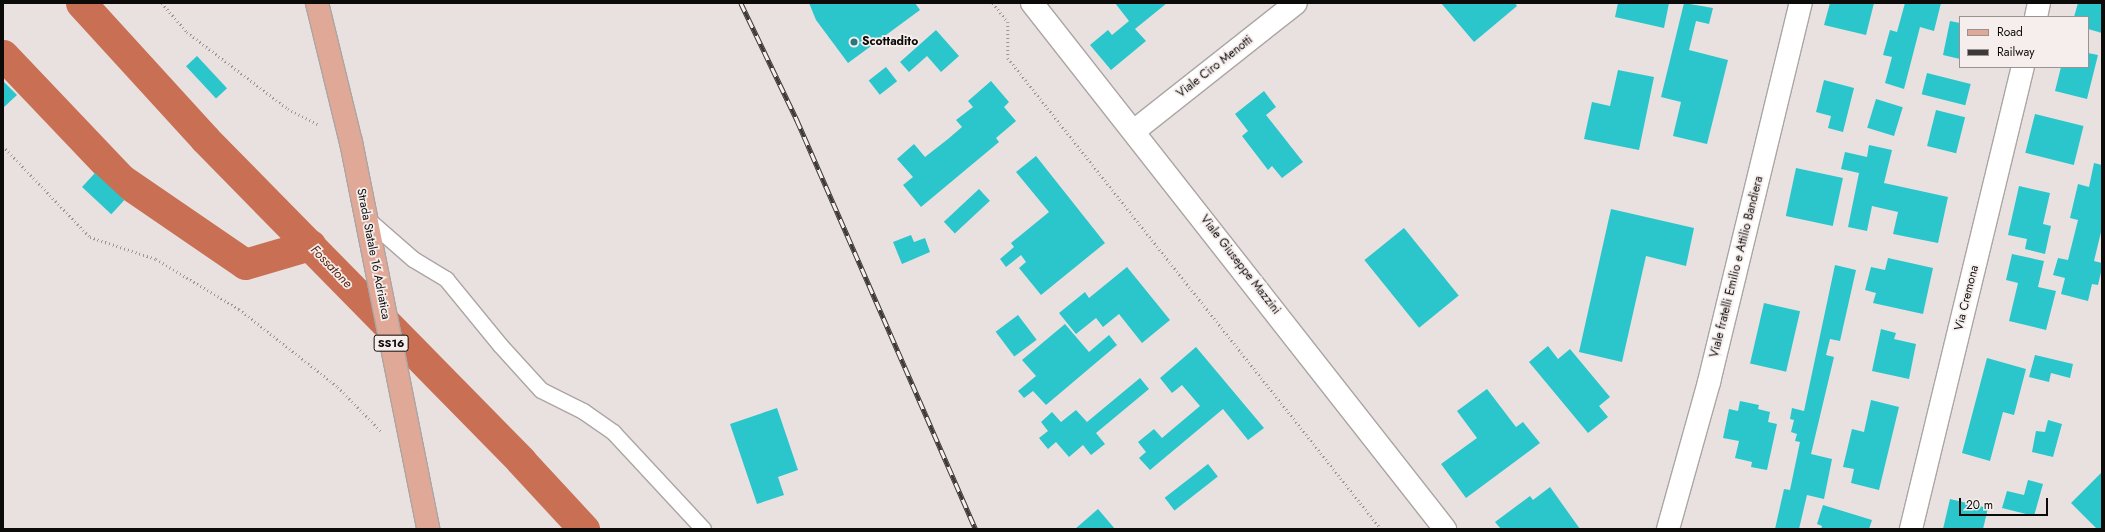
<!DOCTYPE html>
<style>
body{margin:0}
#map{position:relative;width:2105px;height:532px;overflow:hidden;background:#e8e1df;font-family:Jost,sans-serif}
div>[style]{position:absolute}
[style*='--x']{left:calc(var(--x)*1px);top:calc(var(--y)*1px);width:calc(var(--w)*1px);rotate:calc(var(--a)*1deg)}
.canal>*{height:31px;margin:-15.5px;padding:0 15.5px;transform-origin:15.5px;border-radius:15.5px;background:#c97054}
.building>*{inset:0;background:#2ac6cc;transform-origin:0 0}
.path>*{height:2.5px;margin-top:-1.25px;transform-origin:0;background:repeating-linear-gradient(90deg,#9c9695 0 1px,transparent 0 4px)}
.roads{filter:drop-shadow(1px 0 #aba5a3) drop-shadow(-1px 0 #aba5a3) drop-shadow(0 1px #aba5a3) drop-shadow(0 -1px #aba5a3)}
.lane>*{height:15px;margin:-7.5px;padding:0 7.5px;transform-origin:7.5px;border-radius:7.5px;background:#fff}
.street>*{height:22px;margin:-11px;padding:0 11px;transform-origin:11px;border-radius:11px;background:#fff}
.secondary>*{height:22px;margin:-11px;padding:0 11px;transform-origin:11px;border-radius:11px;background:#fff}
.primary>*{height:22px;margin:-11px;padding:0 11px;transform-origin:11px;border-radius:11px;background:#e0a897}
.rail>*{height:4.5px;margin-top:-2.25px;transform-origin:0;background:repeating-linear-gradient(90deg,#f5eeec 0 9px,#3d3938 0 18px);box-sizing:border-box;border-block:1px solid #3d3938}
.dots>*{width:11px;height:11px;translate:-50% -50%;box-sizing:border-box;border:2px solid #f5eeec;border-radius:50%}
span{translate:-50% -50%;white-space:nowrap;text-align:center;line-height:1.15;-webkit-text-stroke:3.5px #f5eeec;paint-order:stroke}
.shield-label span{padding:1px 3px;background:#f5eeec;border:1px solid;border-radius:3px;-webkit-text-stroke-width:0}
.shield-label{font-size:11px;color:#0d0b0a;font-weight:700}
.poi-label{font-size:12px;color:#0d0b0a;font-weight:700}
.left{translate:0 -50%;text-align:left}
.street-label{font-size:12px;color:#0d0b0a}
.water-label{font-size:13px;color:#5e2412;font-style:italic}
.frame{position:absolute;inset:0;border:4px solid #0d0b0a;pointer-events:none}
.legend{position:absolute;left:1959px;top:16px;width:130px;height:52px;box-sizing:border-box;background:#f5eeec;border:1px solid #989392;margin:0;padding:5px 7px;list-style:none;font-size:12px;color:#0d0b0a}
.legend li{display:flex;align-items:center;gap:8px;height:20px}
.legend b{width:20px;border:1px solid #989392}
.scale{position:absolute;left:1959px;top:498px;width:89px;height:18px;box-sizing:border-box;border:2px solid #0d0b0a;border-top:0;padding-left:5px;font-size:12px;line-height:14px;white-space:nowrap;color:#0d0b0a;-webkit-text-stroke:3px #f5eeec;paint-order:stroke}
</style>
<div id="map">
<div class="canal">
<i style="--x:81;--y:3;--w:184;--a:47.6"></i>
<i style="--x:205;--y:139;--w:451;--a:45.5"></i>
<i style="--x:521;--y:461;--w:93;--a:47.2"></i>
<i style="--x:3;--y:55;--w:171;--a:46.4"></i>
<i style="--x:121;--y:179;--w:150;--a:34.4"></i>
<i style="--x:245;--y:264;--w:68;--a:-16.3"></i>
</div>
<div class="building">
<i style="clip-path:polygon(809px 3px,915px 3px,920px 10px,848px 63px,816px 20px)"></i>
<i style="clip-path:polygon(1115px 3px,1167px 3px,1135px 29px,1146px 41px,1111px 70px,1090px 45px,1108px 30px,1112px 35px,1129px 21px)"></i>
<i style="clip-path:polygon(1441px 3px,1515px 3px,1517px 6px,1474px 42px)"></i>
<i style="clip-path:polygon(1618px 3px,1669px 3px,1664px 28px,1615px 17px)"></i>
<i style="clip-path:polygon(1684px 3px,1713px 8px,1709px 24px,1696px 21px,1689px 50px,1728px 60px,1707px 144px,1673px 136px,1681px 102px,1661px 97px)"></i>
<i style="clip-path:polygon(1830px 3px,1874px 3px,1866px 35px,1824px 25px)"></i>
<i style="clip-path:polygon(1905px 3px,1941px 3px,1934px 31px,1920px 27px,1904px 89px,1885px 83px,1892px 57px,1883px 55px,1890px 30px,1897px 32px)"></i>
<i style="clip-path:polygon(2078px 3px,2102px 3px,2102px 33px,2088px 29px,2088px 17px,2074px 17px)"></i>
<i style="clip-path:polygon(1950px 21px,1960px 23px,1960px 59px,1943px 55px)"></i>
<i style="clip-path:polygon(936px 30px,959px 56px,941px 72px,927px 56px,909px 72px,900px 62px)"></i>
<i style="clip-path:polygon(2088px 53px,2098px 55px,2087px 99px,2055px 91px,2061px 67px,2088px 67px)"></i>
<i style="left:197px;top:56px;width:44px;height:15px;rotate:47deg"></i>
<i style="left:886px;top:67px;width:18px;height:22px;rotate:52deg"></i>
<i style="clip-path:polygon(1618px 70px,1654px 77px,1639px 150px,1584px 139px,1592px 102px,1610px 106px)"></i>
<i style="left:1927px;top:73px;width:45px;height:22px;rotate:14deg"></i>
<i style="clip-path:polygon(1824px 80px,1854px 88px,1843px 132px,1828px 128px,1831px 116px,1816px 112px)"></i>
<i style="clip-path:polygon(3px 81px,17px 95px,3px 108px)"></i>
<i style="clip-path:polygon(991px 81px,1009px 102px,1004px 107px,1016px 121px,996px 138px,999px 142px,921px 207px,903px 185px,913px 177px,897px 159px,914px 144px,925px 157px,948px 139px,962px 127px,956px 120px,973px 107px,968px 101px)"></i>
<i style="clip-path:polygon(1264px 91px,1276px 107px,1266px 115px,1303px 162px,1282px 178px,1272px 166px,1268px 170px,1242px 136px,1248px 131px,1235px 114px)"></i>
<i style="left:1876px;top:99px;width:28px;height:30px;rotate:17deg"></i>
<i style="left:1936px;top:110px;width:30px;height:37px;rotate:14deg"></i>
<i style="left:2035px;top:114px;width:50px;height:40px;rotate:14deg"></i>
<i style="clip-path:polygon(1869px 145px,1892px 150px,1884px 183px,1948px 197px,1938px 243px,1893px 234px,1898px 212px,1872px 206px,1867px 231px,1848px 227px,1859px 173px,1841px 169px,1845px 152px,1867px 157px)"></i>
<i style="clip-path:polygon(1036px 156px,1105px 243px,1041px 295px,1019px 268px,1026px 262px,1021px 255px,1006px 267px,1000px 259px,1014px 247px,1011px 243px,1049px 212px,1016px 172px)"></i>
<i style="clip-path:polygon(2094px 163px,2102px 165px,2102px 228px,2094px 261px,2102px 263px,2102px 268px,2098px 285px,2092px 284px,2088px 301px,2061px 294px,2065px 278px,2053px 275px,2058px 258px,2068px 260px,2078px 220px,2070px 218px,2078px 184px,2089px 187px)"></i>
<i style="left:1796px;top:168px;width:48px;height:49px;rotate:12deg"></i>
<i style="left:95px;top:173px;width:40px;height:19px;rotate:43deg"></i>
<i style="clip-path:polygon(2019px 186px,2050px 193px,2043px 224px,2051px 226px,2045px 254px,2025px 249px,2027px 239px,2008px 235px)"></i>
<i style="left:979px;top:189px;width:16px;height:48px;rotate:47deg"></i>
<i style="clip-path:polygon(1611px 209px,1694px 228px,1686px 266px,1646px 256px,1622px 362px,1579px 352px)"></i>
<i style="left:1404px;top:228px;width:87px;height:51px;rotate:51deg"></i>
<i style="clip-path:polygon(911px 235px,914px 242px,925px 238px,930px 252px,902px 264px,893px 242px)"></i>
<i style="clip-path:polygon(2012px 254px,2044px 261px,2038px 287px,2056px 291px,2046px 330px,2009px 321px,2018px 283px,2006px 280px)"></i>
<i style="clip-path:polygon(1888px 258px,1933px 268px,1923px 314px,1873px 303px,1876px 293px,1865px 290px,1871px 267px,1885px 270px)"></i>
<i style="clip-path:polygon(1835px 265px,1856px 270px,1840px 341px,1830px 339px,1826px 355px,1834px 357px,1811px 454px,1832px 459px,1824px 499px,1807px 495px,1799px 529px,1775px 529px,1784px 489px,1790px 490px,1800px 442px,1795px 441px,1797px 434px,1791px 432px,1794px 420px,1790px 419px,1792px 408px,1804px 411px)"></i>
<i style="clip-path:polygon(1127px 267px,1170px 320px,1142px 343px,1119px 314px,1103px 327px,1096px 318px,1076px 334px,1059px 313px,1085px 292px,1089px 298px)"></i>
<i style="left:1764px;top:303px;width:37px;height:62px;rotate:13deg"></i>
<i style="left:1018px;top:315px;width:31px;height:28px;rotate:53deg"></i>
<i style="clip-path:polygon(1065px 324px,1089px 352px,1109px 335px,1117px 345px,1046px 405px,1033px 391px,1024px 398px,1018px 391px,1036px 376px,1022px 360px)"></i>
<i style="clip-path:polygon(1881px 329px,1896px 333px,1894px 339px,1916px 344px,1909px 379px,1872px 371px)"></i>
<i style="clip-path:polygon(1548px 346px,1558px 359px,1570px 349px,1610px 397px,1599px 406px,1608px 417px,1588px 433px,1529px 362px)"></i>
<i style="clip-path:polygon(1196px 347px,1264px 428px,1248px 440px,1223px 409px,1150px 470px,1139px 458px,1146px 452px,1138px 442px,1154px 429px,1162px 438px,1200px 406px,1182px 385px,1172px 393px,1160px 378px)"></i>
<i style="clip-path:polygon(2035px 355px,2073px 364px,2070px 378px,2051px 373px,2049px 382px,2029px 377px)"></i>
<i style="clip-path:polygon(1987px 358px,2026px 369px,2014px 415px,2003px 412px,1990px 461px,1962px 453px)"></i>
<i style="clip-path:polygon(1140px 378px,1149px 389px,1096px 433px,1105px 444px,1091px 455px,1083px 445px,1069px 457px,1056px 442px,1048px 449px,1039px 438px,1048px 431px,1041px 422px,1052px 412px,1061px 422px,1076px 410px,1087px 422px)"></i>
<i style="clip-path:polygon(1487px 389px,1516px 427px,1523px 422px,1540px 443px,1466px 498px,1441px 464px,1477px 438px,1457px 411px)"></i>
<i style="clip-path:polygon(1871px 400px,1899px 407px,1879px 490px,1851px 483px,1854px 469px,1843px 467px,1852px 429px,1864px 432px)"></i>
<i style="clip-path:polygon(1740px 401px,1759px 405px,1758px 409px,1770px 412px,1768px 422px,1777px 424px,1767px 470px,1751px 467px,1752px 462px,1735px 458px,1739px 441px,1723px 438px,1729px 409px,1738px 411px)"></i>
<i style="clip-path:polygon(777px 408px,798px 470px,778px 477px,784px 495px,757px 504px,730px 424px)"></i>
<i style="clip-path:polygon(2048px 420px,2062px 424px,2053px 457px,2032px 452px,2036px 431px,2045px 432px)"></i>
<i style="left:1208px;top:464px;width:16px;height:55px;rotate:52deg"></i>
<i style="clip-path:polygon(2102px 472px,2102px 529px,2097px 529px,2071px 503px)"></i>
<i style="clip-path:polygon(2028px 480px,2043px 484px,2034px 516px,2002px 508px,2007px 491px,2024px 495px)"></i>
<i style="clip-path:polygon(1550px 487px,1580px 529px,1501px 529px,1495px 522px,1530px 496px,1533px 500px)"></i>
<i style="clip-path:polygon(1950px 499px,1988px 508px,1983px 529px,1943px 529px)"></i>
<i style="clip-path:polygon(1823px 505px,1872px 520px,1869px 529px,1821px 529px,1822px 526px,1817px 524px)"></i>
<i style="clip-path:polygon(1098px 509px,1115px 529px,1075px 529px)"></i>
</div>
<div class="path">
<i style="--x:162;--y:3;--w:38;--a:49"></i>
<i style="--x:187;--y:32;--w:127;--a:37.3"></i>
<i style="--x:288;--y:109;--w:35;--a:27"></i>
<i style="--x:993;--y:3;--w:24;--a:52"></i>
<i style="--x:1008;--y:22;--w:36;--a:90"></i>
<i style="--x:1008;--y:58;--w:601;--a:51.62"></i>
<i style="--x:3;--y:146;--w:126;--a:46.3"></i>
<i style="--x:90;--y:237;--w:70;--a:18.4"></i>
<i style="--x:156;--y:259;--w:97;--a:31.1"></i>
<i style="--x:239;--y:309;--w:126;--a:38.2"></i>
<i style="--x:338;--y:387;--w:62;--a:45.7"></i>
</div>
<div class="roads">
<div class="lane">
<i style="--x:366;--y:218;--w:62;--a:41.1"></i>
<i style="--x:413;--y:259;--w:39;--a:31"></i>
<i style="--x:446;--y:279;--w:85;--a:50.7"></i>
<i style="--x:500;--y:345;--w:61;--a:47.7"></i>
<i style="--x:541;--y:390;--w:47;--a:26.6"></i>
<i style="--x:583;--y:411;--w:37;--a:35"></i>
<i style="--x:613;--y:432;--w:132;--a:47.1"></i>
</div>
<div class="street">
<i style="--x:2036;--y:17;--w:14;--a:-78"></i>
<i style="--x:1134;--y:131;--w:206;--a:-38.3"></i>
<i style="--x:1668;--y:529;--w:153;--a:-74.4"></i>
<i style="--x:1709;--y:382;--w:390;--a:-76.4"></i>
<i style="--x:1911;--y:529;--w:475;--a:-76.4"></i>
</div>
<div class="secondary">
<i style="--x:1032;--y:3;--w:669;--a:51.86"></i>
</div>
<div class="primary">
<i style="--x:317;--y:3;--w:143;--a:76.3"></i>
<i style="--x:351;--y:142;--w:395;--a:78.7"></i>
</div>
</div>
<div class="rail">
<i style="--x:741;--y:3;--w:130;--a:64.4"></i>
<i style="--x:797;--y:120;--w:446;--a:66.4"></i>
</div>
<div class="dots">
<i style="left:854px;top:42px;background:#2e787b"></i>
</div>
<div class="shield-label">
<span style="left:391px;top:343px">SS16</span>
</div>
<div class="poi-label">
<span class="left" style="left:862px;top:42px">Scottadito</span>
</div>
<div class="street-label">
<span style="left:1215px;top:67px;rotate:-38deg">Viale Ciro Menotti</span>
<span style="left:373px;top:254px;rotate:79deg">Strada Statale 16 Adriatica</span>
<span style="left:1240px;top:265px;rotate:52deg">Viale Giuseppe Mazzini</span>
<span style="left:1737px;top:267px;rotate:-76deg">Viale fratelli Emilio e Attilio Bandiera</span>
<span style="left:1967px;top:298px;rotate:-76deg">Via Cremona</span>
</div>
<div class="water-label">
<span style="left:331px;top:267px;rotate:46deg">Fossatone</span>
</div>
<div class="frame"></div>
<ul class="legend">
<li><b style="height:5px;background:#e0a897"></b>Road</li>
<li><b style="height:5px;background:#3d3938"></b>Railway</li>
</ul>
<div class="scale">20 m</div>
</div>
